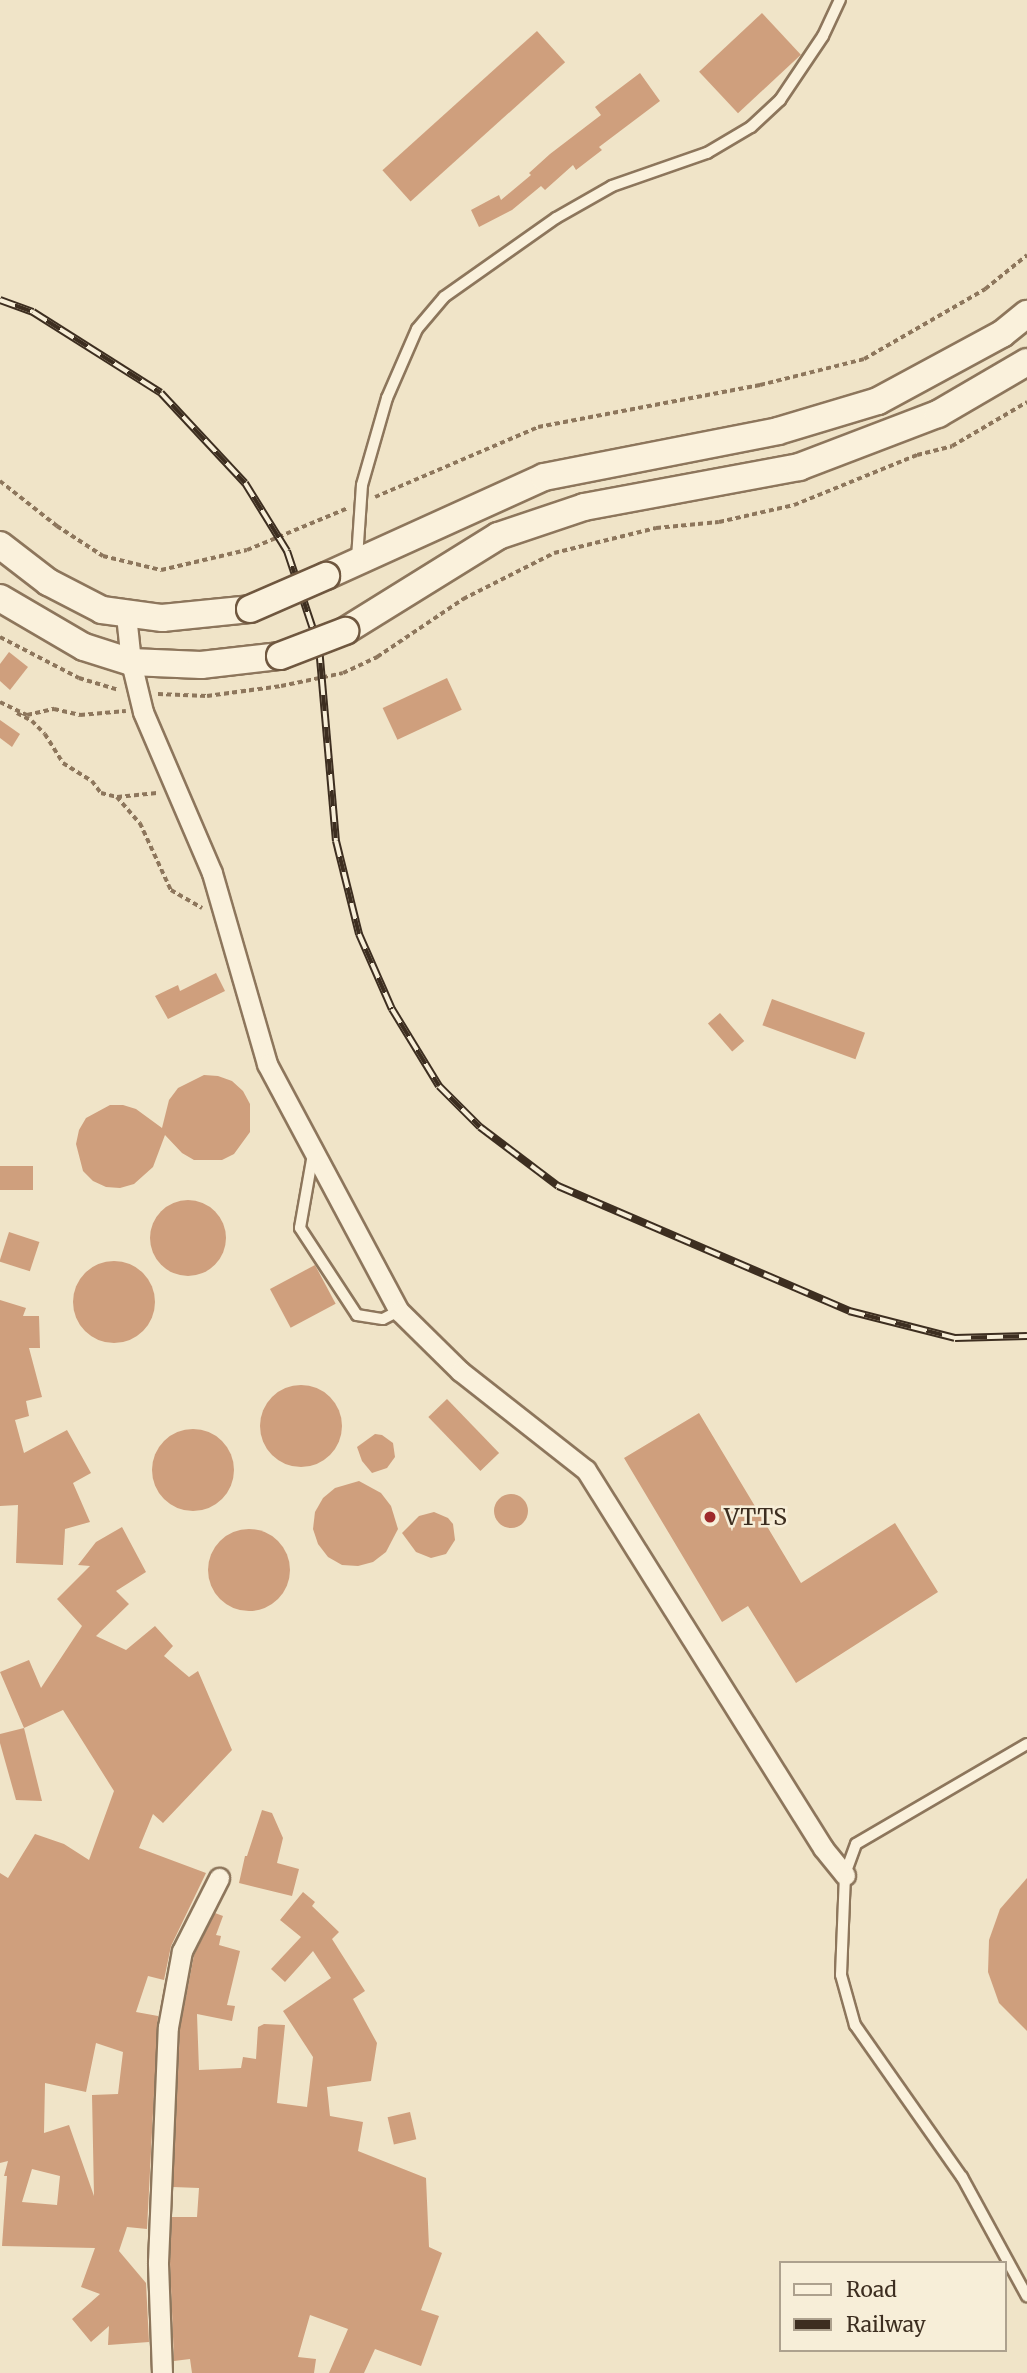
<!DOCTYPE html>
<style>
body{margin:0}
#map{position:relative;width:1027px;height:2373px;overflow:hidden;background:#f0e4c8;font-family:Merriweather,serif}
div>[style]{position:absolute}
[style*='--x']{left:calc(var(--x)*1px);top:calc(var(--y)*1px);width:calc(var(--w)*1px);rotate:calc(var(--a)*1deg)}
.building>*{inset:0;background:#cf9f7d;transform-origin:0 0}
.round{border-radius:50%}
.path>*{height:3.5px;margin-top:-1.75px;transform-origin:0;background:repeating-linear-gradient(90deg,#8d765c 0 5px,transparent 0 8.5px)}
.roads{filter:drop-shadow(2px 0 #8d765c) drop-shadow(-2px 0 #8d765c) drop-shadow(0 2px #8d765c) drop-shadow(0 -2px #8d765c)}
.service>*{height:10px;margin:-5px;padding:0 5px;transform-origin:5px;border-radius:5px;background:#faf1dc}
.minor>*{height:19px;margin:-9.5px;padding:0 9.5px;transform-origin:9.5px;border-radius:9.5px;background:#faf1dc}
.secondary>*{height:26px;margin:-13px;padding:0 13px;transform-origin:13px;border-radius:13px;background:#faf1dc}
.rail>*{height:8px;margin-top:-4px;transform-origin:0;background:repeating-linear-gradient(90deg,#f7eed8 0 16px,#3d2e20 0 32px);box-sizing:border-box;border-block:2px solid #3d2e20}
.bridges{filter:drop-shadow(2px 0 #6f573f) drop-shadow(-2px 0 #6f573f) drop-shadow(0 2px #6f573f) drop-shadow(0 -2px #6f573f)}
.secondary-bridge>*{height:26px;margin:-13px;padding:0 13px;transform-origin:13px;border-radius:13px;background:#faf1dc}
.dots>*{width:19px;height:19px;translate:-50% -50%;box-sizing:border-box;border:4px solid #f7eed8;border-radius:50%}
span{translate:-50% -50%;white-space:nowrap;text-align:center;line-height:1.15;-webkit-text-stroke:5px #f7eed8;paint-order:stroke}
.poi-label{font-size:23px;color:#3d2e20}
.left{translate:0 -50%;text-align:left}
.legend{position:absolute;left:779px;top:2261px;width:228px;height:91px;box-sizing:border-box;background:#f7eed8;border:2px solid #ada18e;margin:0;padding:9px 12px;list-style:none;font-size:21px;color:#3d2e20}
.legend li{display:flex;align-items:center;gap:14px;height:35px}
.legend b{width:35px;border:2px solid #ada18e}
</style>
<div id="map">
<div class="building">
<i style="left:762px;top:13px;width:57px;height:86px;rotate:47deg"></i>
<i style="left:537px;top:31px;width:42px;height:208px;rotate:48deg"></i>
<i style="clip-path:polygon(640px 73px,660px 101px,599px 147px,602px 150px,576px 170px,573px 165px,545px 190px,541px 186px,512px 210px,479px 227px,471px 210px,499px 195px,501px 200px,531px 175px,529px 173px,550px 154px,601px 115px,595px 107px)"></i>
<i style="clip-path:polygon(9px 652px,28px 667px,10px 690px,0 681px,0 664px)"></i>
<i style="left:447px;top:678px;width:35px;height:71px;rotate:65deg"></i>
<i style="clip-path:polygon(0 720px,20px 734px,12px 747px,0 738px)"></i>
<i style="clip-path:polygon(216px 973px,225px 991px,168px 1019px,155px 996px,178px 985px,180px 991px)"></i>
<i style="left:772px;top:999px;width:99px;height:28px;rotate:20deg"></i>
<i style="left:720px;top:1013px;width:37px;height:16px;rotate:49deg"></i>
<i style="clip-path:polygon(204px 1075px,218px 1076px,232px 1081px,243px 1091px,250px 1104px,250px 1132px,234px 1154px,222px 1160px,194px 1160px,182px 1153px,165px 1135px,153px 1167px,134px 1184px,120px 1188px,106px 1187px,93px 1181px,83px 1171px,76px 1144px,79px 1130px,86px 1118px,110px 1105px,123px 1105px,136px 1109px,162px 1128px,169px 1100px,178px 1088px)"></i>
<i style="left:0;top:1166px;width:33px;height:24px"></i>
<i class="round" style="left:150px;top:1200px;width:76px;height:76px"></i>
<i style="left:9px;top:1232px;width:32px;height:31px;rotate:18deg"></i>
<i class="round" style="left:73px;top:1261px;width:82px;height:82px"></i>
<i style="left:315px;top:1265px;width:44px;height:51px;rotate:62deg"></i>
<i style="clip-path:polygon(0 1300px,26px 1308px,23px 1316px,39px 1316px,40px 1348px,29px 1348px,42px 1397px,26px 1401px,29px 1416px,15px 1420px,24px 1453px,67px 1430px,91px 1473px,73px 1483px,90px 1522px,65px 1529px,63px 1565px,16px 1563px,18px 1505px,0 1506px)"></i>
<i class="round" style="left:260px;top:1385px;width:82px;height:82px"></i>
<i style="left:447px;top:1399px;width:75px;height:26px;rotate:46deg"></i>
<i style="clip-path:polygon(699px 1413px,801px 1583px,895px 1523px,938px 1592px,796px 1683px,748px 1606px,722px 1622px,624px 1458px)"></i>
<i class="round" style="left:152px;top:1429px;width:82px;height:82px"></i>
<i style="clip-path:polygon(375px 1434px,382px 1435px,393px 1443px,395px 1457px,387px 1468px,372px 1473px,362px 1461px,357px 1447px)"></i>
<i style="clip-path:polygon(359px 1481px,381px 1493px,391px 1506px,398px 1529px,386px 1552px,373px 1562px,358px 1566px,342px 1565px,328px 1557px,318px 1544px,313px 1529px,315px 1512px,323px 1498px,335px 1488px)"></i>
<i class="round" style="left:494px;top:1494px;width:34px;height:34px"></i>
<i style="clip-path:polygon(434px 1512px,448px 1518px,453px 1524px,455px 1540px,446px 1554px,431px 1558px,416px 1552px,402px 1533px,419px 1516px)"></i>
<i style="clip-path:polygon(evenodd,122px 1527px,146px 1572px,116px 1591px,129px 1604px,96px 1636px,126px 1650px,155px 1626px,173px 1646px,164px 1656px,189px 1677px,198px 1671px,232px 1750px,163px 1823px,153px 1814px,139px 1848px,206px 1873px,171px 1946px,164px 1980px,148px 1976px,136px 2012px,158px 2016px,147px 2229px,127px 2227px,119px 2251px,146px 2283px,149px 2342px,108px 2345px,109px 2326px,91px 2342px,72px 2319px,100px 2294px,81px 2287px,95px 2248px,2px 2246px,7px 2176px,4px 2176px,8px 2161px,0 2163px,0 1873px,8px 1878px,35px 1834px,64px 1844px,89px 1860px,114px 1791px,63px 1710px,24px 1728px,0 1672px,29px 1660px,41px 1688px,82px 1626px,57px 1599px,90px 1566px,78px 1565px,96px 1542px,122px 1527px,96px 2043px,123px 2052px,118px 2094px,92px 2095px,94px 2196px,69px 2125px,44px 2133px,45px 2083px,86px 2092px,96px 2043px,122px 1527px,32px 2169px,60px 2176px,57px 2205px,22px 2202px,32px 2169px)"></i>
<i class="round" style="left:208px;top:1529px;width:82px;height:82px"></i>
<i style="clip-path:polygon(24px 1728px,42px 1801px,16px 1800px,0 1743px,0 1734px)"></i>
<i style="clip-path:polygon(262px 1810px,272px 1813px,283px 1838px,277px 1863px,299px 1869px,292px 1896px,239px 1883px,245px 1856px,247px 1856px)"></i>
<i style="clip-path:polygon(1027px 1878px,1027px 2031px,999px 2003px,988px 1972px,989px 1940px,1000px 1909px)"></i>
<i style="clip-path:polygon(303px 1892px,315px 1902px,312px 1906px,339px 1932px,332px 1939px,365px 1991px,353px 1999px,377px 2043px,371px 2081px,327px 2087px,330px 2116px,363px 2122px,358px 2151px,426px 2178px,429px 2247px,442px 2253px,421px 2310px,439px 2316px,421px 2366px,375px 2349px,364px 2373px,329px 2373px,348px 2329px,310px 2315px,298px 2357px,316px 2359px,314px 2373px,192px 2373px,190px 2359px,174px 2361px,170px 2262px,172px 2217px,197px 2217px,199px 2188px,173px 2187px,180px 2028px,194px 1955px,215px 1913px,223px 1916px,216px 1935px,221px 1936px,219px 1945px,240px 1951px,227px 2005px,235px 2006px,232px 2021px,197px 2014px,199px 2070px,241px 2068px,243px 2057px,256px 2059px,258px 2027px,264px 2024px,285px 2025px,277px 2103px,307px 2107px,313px 2057px,283px 2011px,331px 1978px,313px 1951px,285px 1982px,271px 1969px,301px 1937px,280px 1920px)"></i>
<i style="left:410px;top:2112px;width:28px;height:23px;rotate:77deg"></i>
</div>
<div class="path">
<i style="--x:0;--y:481;--w:73;--a:38.3"></i>
<i style="--x:57;--y:526;--w:55;--a:33.1"></i>
<i style="--x:103;--y:556;--w:60;--a:13.6"></i>
<i style="--x:161;--y:570;--w:88;--a:-13.1"></i>
<i style="--x:247;--y:550;--w:109;--a:-22.6"></i>
<i style="--x:375;--y:497;--w:177;--a:-23.2"></i>
<i style="--x:538;--y:427;--w:226;--a:-10.7"></i>
<i style="--x:760;--y:385;--w:107;--a:-14"></i>
<i style="--x:864;--y:359;--w:140;--a:-30"></i>
<i style="--x:985;--y:289;--w:54;--a:-39"></i>
<i style="--x:0;--y:637;--w:89;--a:27.4"></i>
<i style="--x:79;--y:678;--w:42;--a:16.7"></i>
<i style="--x:158;--y:694;--w:49;--a:2.3"></i>
<i style="--x:207;--y:696;--w:75;--a:-7.7"></i>
<i style="--x:281;--y:686;--w:63;--a:-11.8"></i>
<i style="--x:343;--y:673;--w:38;--a:-25"></i>
<i style="--x:377;--y:657;--w:104;--a:-34"></i>
<i style="--x:463;--y:599;--w:102;--a:-26.8"></i>
<i style="--x:554;--y:553;--w:105;--a:-13.8"></i>
<i style="--x:656;--y:528;--w:63;--a:-5.4"></i>
<i style="--x:719;--y:522;--w:77;--a:-12.8"></i>
<i style="--x:794;--y:505;--w:133;--a:-22.1"></i>
<i style="--x:917;--y:455;--w:36;--a:-14"></i>
<i style="--x:952;--y:446;--w:87;--a:-30.4"></i>
<i style="--x:0;--y:702;--w:30;--a:26"></i>
<i style="--x:27;--y:715;--w:28;--a:-13"></i>
<i style="--x:54;--y:709;--w:27;--a:13"></i>
<i style="--x:80;--y:715;--w:46;--a:-5"></i>
<i style="--x:17;--y:713;--w:17;--a:28"></i>
<i style="--x:32;--y:721;--w:18;--a:45"></i>
<i style="--x:45;--y:734;--w:34;--a:58"></i>
<i style="--x:63;--y:763;--w:34;--a:32"></i>
<i style="--x:92;--y:781;--w:15;--a:53"></i>
<i style="--x:101;--y:793;--w:16;--a:14"></i>
<i style="--x:117;--y:797;--w:40;--a:-5.7"></i>
<i style="--x:117;--y:797;--w:35;--a:49"></i>
<i style="--x:140;--y:823;--w:74;--a:65.2"></i>
<i style="--x:171;--y:890;--w:36;--a:30"></i>
</div>
<div class="roads">
<div class="service">
<i style="--x:357;--y:558;--w:73;--a:-86.1"></i>
<i style="--x:362;--y:485;--w:91;--a:-74"></i>
<i style="--x:387;--y:398;--w:75;--a:-66.5"></i>
<i style="--x:417;--y:329;--w:42;--a:-49.8"></i>
<i style="--x:444;--y:297;--w:137;--a:-35.2"></i>
<i style="--x:556;--y:218;--w:64;--a:-29.7"></i>
<i style="--x:612;--y:186;--w:101;--a:-19.2"></i>
<i style="--x:707;--y:153;--w:51;--a:-30.6"></i>
<i style="--x:751;--y:127;--w:40;--a:-43"></i>
<i style="--x:780;--y:100;--w:77;--a:-56.1"></i>
<i style="--x:823;--y:36;--w:40;--a:-65"></i>
<i style="--x:313;--y:1154;--w:75;--a:100"></i>
<i style="--x:300;--y:1228;--w:104;--a:56.8"></i>
<i style="--x:357;--y:1315;--w:26;--a:9"></i>
<i style="--x:383;--y:1319;--w:18;--a:-27"></i>
<i style="--x:1027;--y:1744;--w:198;--a:149.7"></i>
<i style="--x:856;--y:1844;--w:33;--a:110"></i>
<i style="--x:845;--y:1875;--w:100;--a:92.3"></i>
<i style="--x:841;--y:1975;--w:52;--a:74.4"></i>
<i style="--x:855;--y:2025;--w:186;--a:54.9"></i>
<i style="--x:962;--y:2177;--w:136;--a:61.4"></i>
</div>
<div class="minor">
<i style="--x:126;--y:615;--w:47;--a:83.9"></i>
<i style="--x:131;--y:662;--w:51;--a:76.5"></i>
<i style="--x:143;--y:712;--w:175;--a:66.8"></i>
<i style="--x:212;--y:873;--w:199;--a:73.9"></i>
<i style="--x:267;--y:1064;--w:280;--a:61.9"></i>
<i style="--x:399;--y:1311;--w:86;--a:44.5"></i>
<i style="--x:460;--y:1371;--w:160;--a:38.2"></i>
<i style="--x:586;--y:1470;--w:446;--a:57.9"></i>
<i style="--x:823;--y:1848;--w:35;--a:51"></i>
<i style="--x:162;--y:2373;--w:111;--a:-92.1"></i>
<i style="--x:158;--y:2262;--w:235;--a:-87.6"></i>
<i style="--x:168;--y:2027;--w:77;--a:-79.6"></i>
<i style="--x:182;--y:1951;--w:82;--a:-63.1"></i>
</div>
<div class="secondary">
<i style="--x:0;--y:545;--w:61;--a:37.6"></i>
<i style="--x:48;--y:582;--w:61;--a:27.4"></i>
<i style="--x:102;--y:610;--w:61;--a:7.6"></i>
<i style="--x:162;--y:618;--w:88;--a:-5.8"></i>
<i style="--x:326;--y:576;--w:239;--a:-24.4"></i>
<i style="--x:544;--y:477;--w:238;--a:-11.1"></i>
<i style="--x:778;--y:431;--w:104;--a:-16.7"></i>
<i style="--x:878;--y:401;--w:141;--a:-28.4"></i>
<i style="--x:1002;--y:334;--w:32;--a:-39"></i>
<i style="--x:0;--y:598;--w:97;--a:30.3"></i>
<i style="--x:84;--y:647;--w:49;--a:17.7"></i>
<i style="--x:131;--y:662;--w:70;--a:2.5"></i>
<i style="--x:201;--y:665;--w:80;--a:-6.5"></i>
<i style="--x:345;--y:631;--w:180;--a:-31.8"></i>
<i style="--x:498;--y:536;--w:91;--a:-18.6"></i>
<i style="--x:584;--y:507;--w:219;--a:-10.5"></i>
<i style="--x:799;--y:467;--w:149;--a:-20.9"></i>
<i style="--x:938;--y:414;--w:103;--a:-30.3"></i>
</div>
</div>
<div class="rail">
<i style="--x:0;--y:300;--w:35;--a:20"></i>
<i style="--x:33;--y:312;--w:151;--a:32.3"></i>
<i style="--x:161;--y:393;--w:123;--a:47"></i>
<i style="--x:245;--y:483;--w:80;--a:58.3"></i>
<i style="--x:287;--y:551;--w:101;--a:71.6"></i>
<i style="--x:319;--y:647;--w:195;--a:85"></i>
<i style="--x:336;--y:841;--w:96;--a:76.1"></i>
<i style="--x:359;--y:934;--w:82;--a:66.3"></i>
<i style="--x:392;--y:1009;--w:90;--a:58.6"></i>
<i style="--x:439;--y:1086;--w:58;--a:45"></i>
<i style="--x:480;--y:1127;--w:98;--a:37.1"></i>
<i style="--x:558;--y:1186;--w:317;--a:23.2"></i>
<i style="--x:849;--y:1311;--w:109;--a:14.3"></i>
<i style="--x:955;--y:1338;--w:72;--a:-1.6"></i>
</div>
<div class="bridges">
<div class="secondary-bridge">
<i style="--x:250;--y:609;--w:83;--a:-23.5"></i>
<i style="--x:280;--y:656;--w:70;--a:-21"></i>
</div>
</div>
<div class="dots">
<i style="left:710px;top:1517px;background:#9e2a2b"></i>
</div>
<div class="poi-label">
<span class="left" style="left:724px;top:1517px">VTTS</span>
</div>
<ul class="legend">
<li><b style="height:9px;background:#faf1dc"></b>Road</li>
<li><b style="height:9px;background:#3d2e20"></b>Railway</li>
</ul>
</div>
